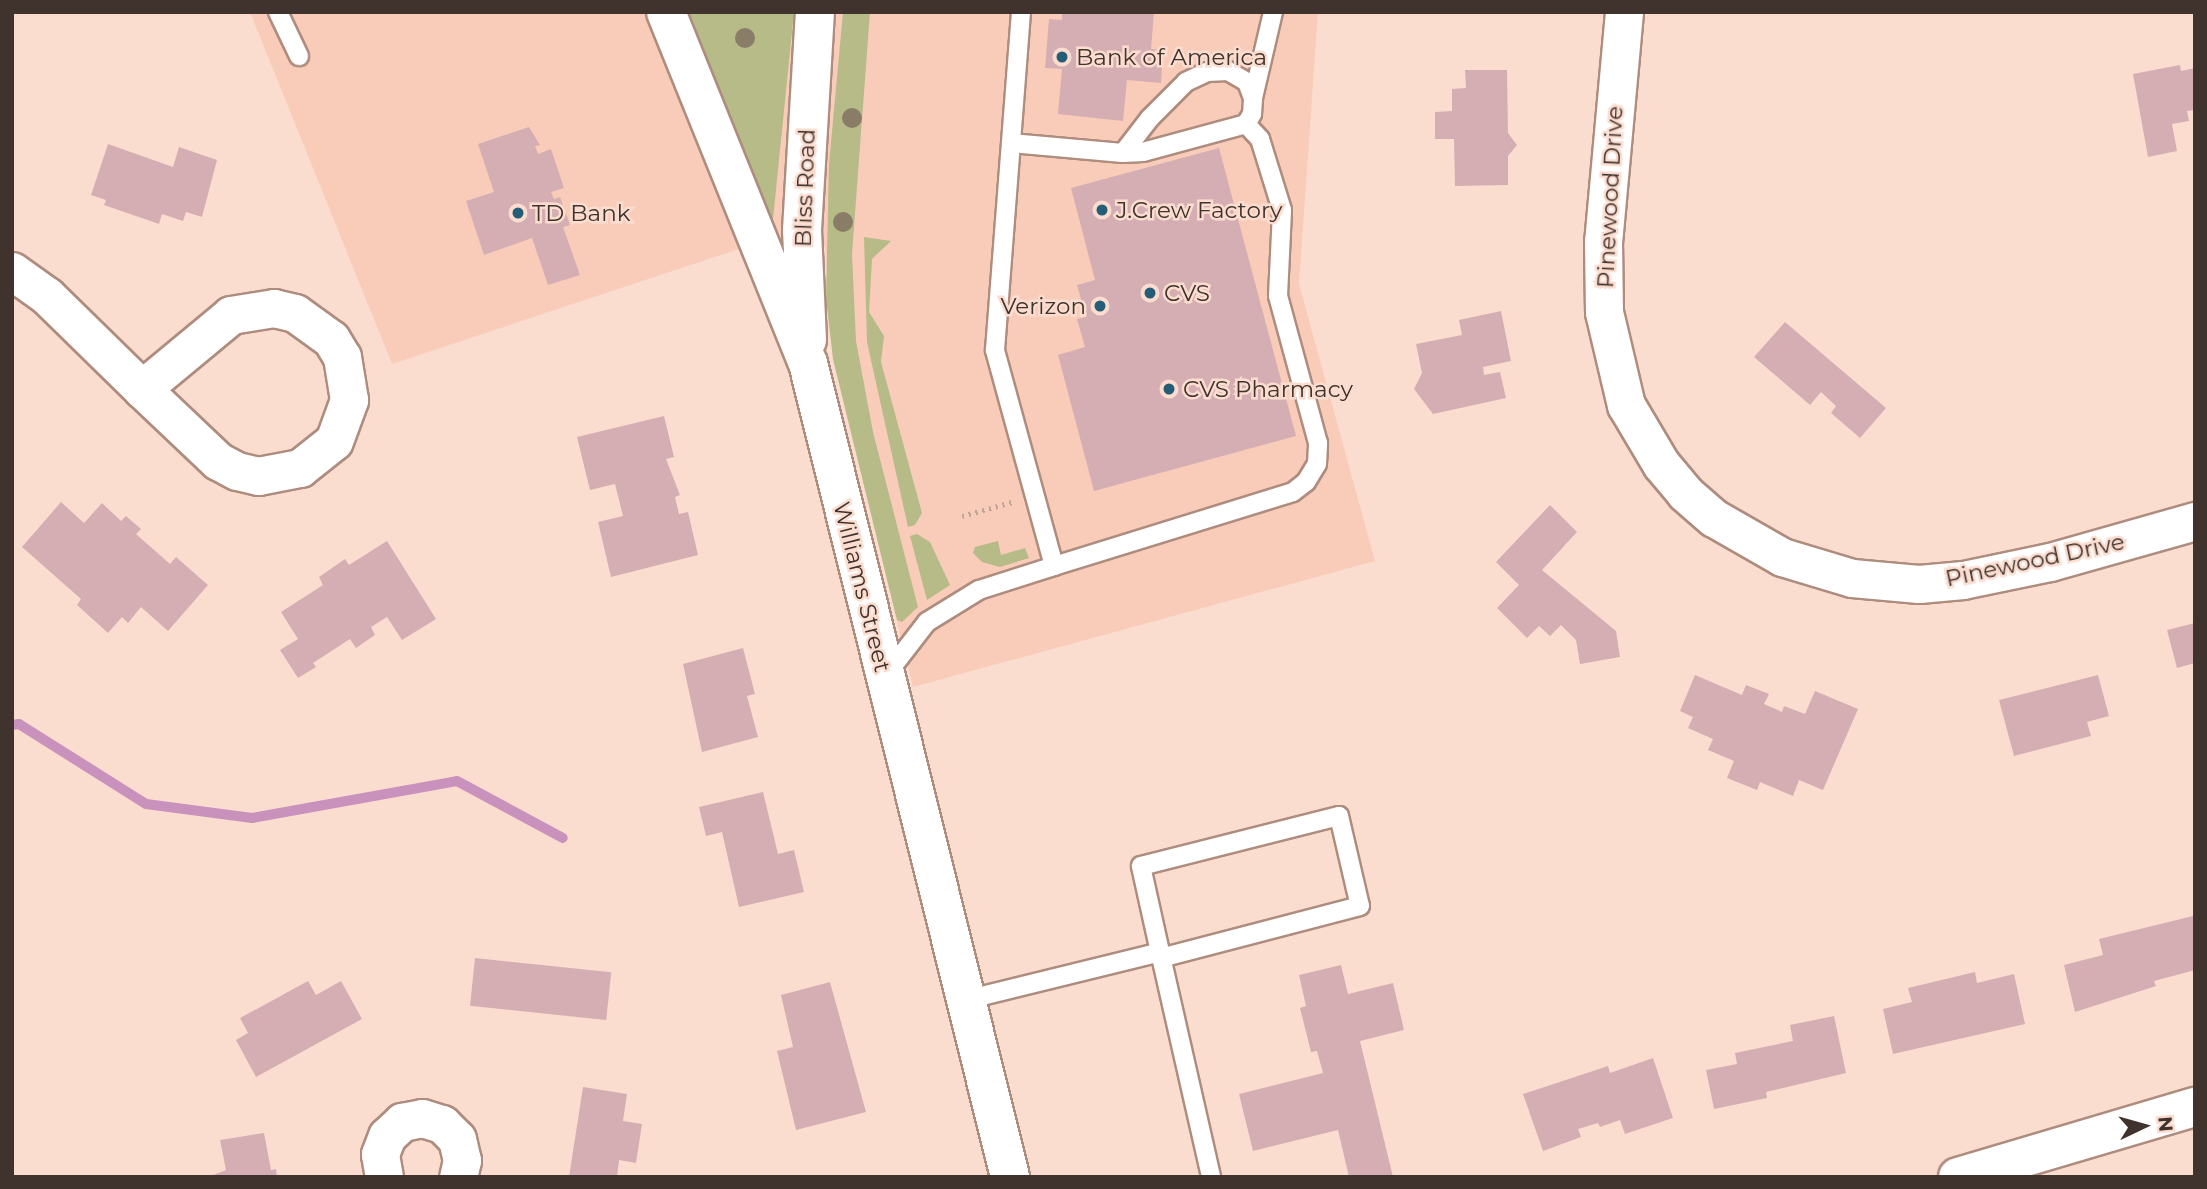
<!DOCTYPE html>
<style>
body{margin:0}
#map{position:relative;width:2207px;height:1189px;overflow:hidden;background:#fbddd0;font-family:Montserrat,sans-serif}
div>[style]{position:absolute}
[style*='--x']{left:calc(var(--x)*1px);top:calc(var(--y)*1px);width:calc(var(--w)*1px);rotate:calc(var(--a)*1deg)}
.built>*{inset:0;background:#f9ccb9}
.green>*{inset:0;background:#b6bb88}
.stream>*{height:10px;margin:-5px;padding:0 5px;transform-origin:5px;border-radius:5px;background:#c992bc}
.building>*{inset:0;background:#d5aeb3;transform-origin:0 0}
.path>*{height:4.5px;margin-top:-2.25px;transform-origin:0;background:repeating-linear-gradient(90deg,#bda59a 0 2px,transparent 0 7px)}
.roads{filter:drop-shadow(2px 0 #ae8c7e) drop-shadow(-2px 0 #ae8c7e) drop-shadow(0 2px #ae8c7e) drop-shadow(0 -2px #ae8c7e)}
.lane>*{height:18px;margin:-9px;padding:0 9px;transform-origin:9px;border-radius:9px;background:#fff}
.street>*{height:37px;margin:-18.5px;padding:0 18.5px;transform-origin:18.5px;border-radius:18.5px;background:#fff}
.secondary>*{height:38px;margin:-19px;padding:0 19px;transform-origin:19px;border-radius:19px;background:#fff}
.trees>*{width:20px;height:20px;margin:-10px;border-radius:50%;background:#897d67}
.dots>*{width:19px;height:19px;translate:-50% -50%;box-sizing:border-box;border:4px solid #fbddd0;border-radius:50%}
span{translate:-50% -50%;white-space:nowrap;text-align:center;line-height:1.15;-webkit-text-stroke:5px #fbddd0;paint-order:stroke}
.poi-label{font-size:23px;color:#40322c}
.left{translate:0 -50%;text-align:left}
.right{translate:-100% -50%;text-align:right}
.street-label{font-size:23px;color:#40322c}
.frame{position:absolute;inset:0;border:14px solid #40322c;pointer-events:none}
.north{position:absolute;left:2109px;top:1091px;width:70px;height:70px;-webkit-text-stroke:5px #fbddd0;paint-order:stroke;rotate:85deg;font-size:19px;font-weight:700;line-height:28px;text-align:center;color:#40322c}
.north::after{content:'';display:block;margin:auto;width:24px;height:32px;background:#40322c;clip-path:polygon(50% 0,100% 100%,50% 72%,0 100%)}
</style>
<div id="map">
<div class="built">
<i style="clip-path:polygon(250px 12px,1318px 12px,1299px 284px,1375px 561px,913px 687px,833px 359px,825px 246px,742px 248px,392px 364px)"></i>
</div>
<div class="green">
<i style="clip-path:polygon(689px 12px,794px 12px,773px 219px,764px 207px)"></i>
<i style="clip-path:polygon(843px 12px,870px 12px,852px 254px,856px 341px,873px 432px,918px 607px,902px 622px,897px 620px,833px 359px,826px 299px,829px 164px)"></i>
<i style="clip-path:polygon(864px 237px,891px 241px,872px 259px,869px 312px,884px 336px,881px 362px,922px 513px,915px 525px,908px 527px,867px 342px)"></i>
<i style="clip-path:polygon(917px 534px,930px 542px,950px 585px,927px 600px,910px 536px)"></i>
<i style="clip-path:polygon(998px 541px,1001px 555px,1025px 548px,1029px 558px,1000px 567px,982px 562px,973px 553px,975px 547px)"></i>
</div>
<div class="stream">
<i style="--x:12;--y:725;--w:7;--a:-8"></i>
<i style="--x:19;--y:724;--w:150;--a:32.2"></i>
<i style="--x:146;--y:804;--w:107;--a:7.5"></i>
<i style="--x:252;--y:818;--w:208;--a:-10.2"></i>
<i style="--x:457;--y:781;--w:120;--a:28.3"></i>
</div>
<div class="building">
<i style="clip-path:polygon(1062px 12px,1154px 12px,1151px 49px,1163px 50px,1161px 83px,1127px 80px,1123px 121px,1058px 114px,1062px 69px,1045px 68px,1049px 19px,1062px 20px)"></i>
<i style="clip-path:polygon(2180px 65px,2181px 71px,2195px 68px,2195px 110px,2187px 111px,2189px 121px,2172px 124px,2177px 151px,2148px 157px,2133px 74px)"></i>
<i style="clip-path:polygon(1465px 70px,1507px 70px,1508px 133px,1517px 145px,1508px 156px,1508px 185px,1455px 186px,1454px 139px,1435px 139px,1435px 112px,1452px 111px,1452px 89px,1466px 88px)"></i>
<i style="clip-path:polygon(529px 127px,540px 145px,535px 146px,538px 154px,551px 149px,564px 188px,551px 192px,554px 199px,560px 197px,570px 225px,563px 227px,580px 275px,548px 285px,532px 238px,484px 255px,466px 201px,494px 192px,478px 144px)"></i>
<i style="clip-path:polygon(108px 144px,173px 167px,179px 147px,217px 160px,202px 217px,186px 212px,183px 221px,162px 214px,159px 224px,104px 205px,106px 200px,91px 195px)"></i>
<i style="clip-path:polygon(1219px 148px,1296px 436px,1094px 491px,1058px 355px,1085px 347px,1077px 319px,1086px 317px,1077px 285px,1095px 280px,1071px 188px)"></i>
<i style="clip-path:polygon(1501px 311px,1511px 361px,1483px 367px,1484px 375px,1500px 372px,1506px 398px,1433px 414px,1414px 389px,1422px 373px,1416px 344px,1462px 335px,1459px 320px)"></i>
<i style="clip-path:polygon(1785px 322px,1886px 408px,1860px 438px,1831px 413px,1836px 406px,1821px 392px,1810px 405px,1754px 357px)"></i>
<i style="clip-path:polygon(664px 416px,674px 457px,666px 459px,680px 495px,675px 497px,679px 514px,688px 512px,698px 555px,611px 577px,598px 522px,623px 516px,615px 484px,590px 490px,577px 437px)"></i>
<i style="clip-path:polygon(61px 502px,84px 523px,102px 503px,121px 521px,126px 516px,141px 529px,136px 534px,170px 564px,176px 557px,208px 585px,168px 631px,141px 607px,128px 623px,122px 617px,108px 633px,77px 605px,81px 599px,22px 547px)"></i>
<i style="clip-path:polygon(1550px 505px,1577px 532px,1542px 570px,1616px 631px,1620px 657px,1580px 664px,1576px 640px,1561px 625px,1550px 636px,1539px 626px,1527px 638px,1497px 608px,1519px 585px,1496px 562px)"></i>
<i style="clip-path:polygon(387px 541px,436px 619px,402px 640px,387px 617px,371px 627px,375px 635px,356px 648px,350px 639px,313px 663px,316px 667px,298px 678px,280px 650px,298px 639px,281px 612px,323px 585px,319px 577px,345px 559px,349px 565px)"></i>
<i style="clip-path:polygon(2195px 623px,2195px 663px,2177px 668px,2167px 630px)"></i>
<i style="clip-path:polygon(743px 648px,755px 694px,747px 696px,758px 737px,702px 752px,683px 664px)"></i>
<i style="clip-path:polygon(1695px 675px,1742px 695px,1746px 685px,1769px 694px,1764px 704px,1782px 712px,1784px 706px,1805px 714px,1815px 691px,1858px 709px,1823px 790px,1799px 780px,1793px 796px,1760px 782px,1757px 790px,1727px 778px,1734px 761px,1708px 750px,1713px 739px,1688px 728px,1693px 717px,1680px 711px)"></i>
<i style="clip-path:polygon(2098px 675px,2109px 716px,2087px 722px,2091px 736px,2014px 756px,1999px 700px)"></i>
<i style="clip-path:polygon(763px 792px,778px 854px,794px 850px,804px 892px,739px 907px,722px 832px,706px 836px,699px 807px)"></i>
<i style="clip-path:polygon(2193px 916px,2195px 970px,2154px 981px,2156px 986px,2075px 1012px,2064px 965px,2103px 955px,2099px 939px)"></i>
<i style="left:475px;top:958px;width:137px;height:48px;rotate:6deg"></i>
<i style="clip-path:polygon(1341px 965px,1348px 994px,1393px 983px,1404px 1030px,1360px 1041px,1393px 1177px,1349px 1177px,1338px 1130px,1253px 1151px,1239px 1094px,1323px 1073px,1317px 1051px,1311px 1052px,1300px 1008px,1306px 1006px,1299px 975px)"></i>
<i style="clip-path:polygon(1975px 972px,1977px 983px,2014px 974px,2025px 1024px,1893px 1054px,1883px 1009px,1912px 1002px,1908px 988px)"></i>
<i style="clip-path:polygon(308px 981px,316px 995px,341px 981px,362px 1019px,256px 1077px,236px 1040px,248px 1033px,240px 1018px)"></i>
<i style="clip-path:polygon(830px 982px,866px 1112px,796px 1130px,777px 1051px,793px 1047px,781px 995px)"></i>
<i style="clip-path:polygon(1834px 1016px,1846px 1073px,1766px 1092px,1767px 1098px,1714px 1109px,1706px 1070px,1737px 1064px,1735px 1053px,1793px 1041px,1790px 1025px)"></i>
<i style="clip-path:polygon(1653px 1058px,1673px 1118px,1625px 1134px,1620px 1120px,1600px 1127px,1598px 1123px,1578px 1129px,1581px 1137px,1543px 1151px,1523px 1094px,1608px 1066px,1610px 1073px)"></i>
<i style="clip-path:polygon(583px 1087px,627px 1094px,623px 1121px,642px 1124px,636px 1163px,619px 1160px,617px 1177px,569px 1177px)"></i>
<i style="clip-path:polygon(264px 1133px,271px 1170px,276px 1169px,277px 1177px,208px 1177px,226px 1170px,220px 1140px)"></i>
</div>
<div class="path">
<i style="--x:962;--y:516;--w:52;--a:-15.6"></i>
</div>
<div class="roads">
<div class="lane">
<i style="--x:278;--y:12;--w:49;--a:64.5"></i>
<i style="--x:1253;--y:98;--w:88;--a:-76.9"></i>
<i style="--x:1011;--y:143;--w:112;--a:5.1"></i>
<i style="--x:1123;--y:153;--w:20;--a:-3"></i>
<i style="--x:1143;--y:152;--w:107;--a:-15.2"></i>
<i style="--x:1246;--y:124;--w:12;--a:-59"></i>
<i style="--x:1252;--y:114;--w:16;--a:-86"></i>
<i style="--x:1253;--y:98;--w:17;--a:-111"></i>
<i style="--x:1247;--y:82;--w:22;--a:-150"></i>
<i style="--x:1228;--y:71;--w:21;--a:177"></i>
<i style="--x:1207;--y:72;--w:23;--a:155"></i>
<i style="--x:1186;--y:82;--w:51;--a:135"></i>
<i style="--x:1150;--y:118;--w:44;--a:127.6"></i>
<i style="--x:1054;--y:566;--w:250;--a:-17.2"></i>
<i style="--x:1293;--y:492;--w:16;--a:-38"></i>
<i style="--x:1306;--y:482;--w:21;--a:-59"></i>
<i style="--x:1317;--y:464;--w:21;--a:-87"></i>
<i style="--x:1318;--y:443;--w:152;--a:-105.2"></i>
<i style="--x:1278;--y:296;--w:86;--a:-87.3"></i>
<i style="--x:1282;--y:210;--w:74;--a:-107.2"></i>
<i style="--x:1260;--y:139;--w:21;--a:-133"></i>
<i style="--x:886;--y:675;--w:67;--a:-52.3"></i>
<i style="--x:927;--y:622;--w:61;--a:-31.6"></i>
<i style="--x:979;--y:590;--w:79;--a:-17.7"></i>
<i style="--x:1054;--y:566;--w:224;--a:-105.3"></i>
<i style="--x:995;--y:350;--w:339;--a:-85.6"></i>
<i style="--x:1160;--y:952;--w:88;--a:-102.5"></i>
<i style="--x:1141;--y:866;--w:204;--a:-14.2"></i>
<i style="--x:1339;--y:816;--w:92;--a:76.9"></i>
<i style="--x:1360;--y:906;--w:206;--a:165.4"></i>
<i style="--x:965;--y:1000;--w:201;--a:-13.8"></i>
<i style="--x:1160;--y:952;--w:231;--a:77.2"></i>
</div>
<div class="street">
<i style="--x:1624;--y:12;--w:230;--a:95.2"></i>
<i style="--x:1603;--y:241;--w:71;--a:89.2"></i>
<i style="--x:1604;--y:312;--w:96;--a:76.7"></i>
<i style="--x:1626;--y:405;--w:69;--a:59.3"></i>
<i style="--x:1661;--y:464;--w:38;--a:50"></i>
<i style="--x:1685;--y:493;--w:38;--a:41"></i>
<i style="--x:1714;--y:518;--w:78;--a:29.8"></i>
<i style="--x:1782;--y:557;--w:73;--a:16.7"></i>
<i style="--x:1852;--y:578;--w:67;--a:5.1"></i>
<i style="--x:1919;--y:584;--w:44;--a:-5.2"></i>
<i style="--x:1963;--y:580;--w:89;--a:-11.7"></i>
<i style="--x:2050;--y:562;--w:151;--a:-15.8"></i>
<i style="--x:12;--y:271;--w:43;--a:35.5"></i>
<i style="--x:47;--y:296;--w:133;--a:44.4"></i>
<i style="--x:142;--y:389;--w:105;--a:43.5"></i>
<i style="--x:218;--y:461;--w:21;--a:28"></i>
<i style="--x:237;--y:471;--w:22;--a:13"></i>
<i style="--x:258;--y:476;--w:43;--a:-10.8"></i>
<i style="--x:300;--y:468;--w:43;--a:-38.5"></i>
<i style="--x:334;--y:441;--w:44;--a:-69.9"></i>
<i style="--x:349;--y:400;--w:44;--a:-99.2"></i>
<i style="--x:342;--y:357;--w:21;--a:-121"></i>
<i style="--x:331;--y:339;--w:44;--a:-144.2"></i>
<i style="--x:295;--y:313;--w:22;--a:-167"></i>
<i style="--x:274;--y:308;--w:44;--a:170.8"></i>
<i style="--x:231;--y:315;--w:116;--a:140.3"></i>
<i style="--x:384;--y:1177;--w:23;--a:-100"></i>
<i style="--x:380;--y:1154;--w:19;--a:-69"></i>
<i style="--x:387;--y:1136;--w:21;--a:-43"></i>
<i style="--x:402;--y:1122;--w:20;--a:-11"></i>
<i style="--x:422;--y:1118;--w:21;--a:17"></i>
<i style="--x:442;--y:1124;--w:21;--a:45"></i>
<i style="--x:457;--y:1139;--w:22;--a:77"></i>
<i style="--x:462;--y:1160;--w:17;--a:103"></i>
</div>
<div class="secondary">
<i style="--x:666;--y:12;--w:379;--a:68"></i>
<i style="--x:808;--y:363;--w:839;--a:76.06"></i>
<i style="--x:807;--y:340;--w:110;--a:-92.6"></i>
<i style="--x:802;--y:230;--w:218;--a:-86.6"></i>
<i style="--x:1958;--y:1177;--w:247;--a:-16.5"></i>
</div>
</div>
<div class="trees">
<i style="left:745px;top:38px"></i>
<i style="left:852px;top:118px"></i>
<i style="left:843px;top:222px"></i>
</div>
<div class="dots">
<i style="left:1062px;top:57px;background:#255d77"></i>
<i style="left:1102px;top:210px;background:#255d77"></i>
<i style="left:518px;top:213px;background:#255d77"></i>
<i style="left:1150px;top:293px;background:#255d77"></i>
<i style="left:1100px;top:306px;background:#255d77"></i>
<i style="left:1169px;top:389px;background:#255d77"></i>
</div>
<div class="poi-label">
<span class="left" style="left:1076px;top:57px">Bank of America</span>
<span class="left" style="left:1116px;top:210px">J.Crew Factory</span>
<span class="left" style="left:532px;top:213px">TD Bank</span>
<span class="left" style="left:1164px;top:293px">CVS</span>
<span class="right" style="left:1086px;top:306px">Verizon</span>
<span class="left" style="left:1183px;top:389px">CVS Pharmacy</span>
</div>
<div class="street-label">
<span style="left:805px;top:188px;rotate:-88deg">Bliss Road</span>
<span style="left:1610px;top:197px;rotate:-87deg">Pinewood Drive</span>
<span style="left:2035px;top:560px;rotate:-12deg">Pinewood Drive</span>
<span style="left:862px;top:587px;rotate:76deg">Williams Street</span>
</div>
<div class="frame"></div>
<div class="north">N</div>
</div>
